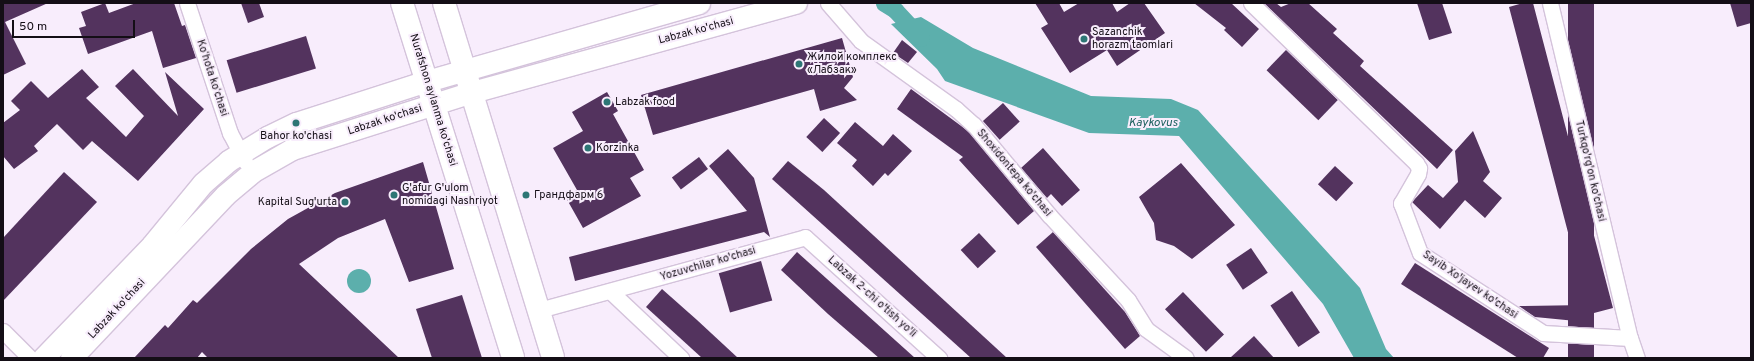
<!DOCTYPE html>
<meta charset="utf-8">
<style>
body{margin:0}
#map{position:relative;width:1754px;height:361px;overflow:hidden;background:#f8edfc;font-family:Overpass,sans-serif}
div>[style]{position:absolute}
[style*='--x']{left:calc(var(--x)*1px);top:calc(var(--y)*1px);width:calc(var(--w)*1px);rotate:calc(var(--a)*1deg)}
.water>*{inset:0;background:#5cafac}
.round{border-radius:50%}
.canal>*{height:17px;margin:-8.5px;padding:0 8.5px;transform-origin:8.5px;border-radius:8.5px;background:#5cafac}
.building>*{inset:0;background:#53335e;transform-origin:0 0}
.roads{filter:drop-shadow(1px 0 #d4c3db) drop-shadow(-1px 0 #d4c3db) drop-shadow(0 1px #d4c3db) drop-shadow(0 -1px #d4c3db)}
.street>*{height:15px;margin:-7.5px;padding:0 7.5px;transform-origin:7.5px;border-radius:7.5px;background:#fff}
.secondary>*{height:21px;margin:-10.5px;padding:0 10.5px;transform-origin:10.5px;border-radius:10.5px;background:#fff}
.primary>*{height:22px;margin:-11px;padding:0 11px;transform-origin:11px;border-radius:11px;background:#fff}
.dots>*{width:11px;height:11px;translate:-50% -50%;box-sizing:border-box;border:2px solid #f8edfc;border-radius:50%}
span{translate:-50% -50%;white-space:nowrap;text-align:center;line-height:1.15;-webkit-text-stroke:4px #f8edfc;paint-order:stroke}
.street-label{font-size:11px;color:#140e16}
.poi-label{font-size:11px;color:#140e16}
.left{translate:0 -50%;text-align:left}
.right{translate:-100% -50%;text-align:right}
.water-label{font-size:12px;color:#1b605e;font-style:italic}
.frame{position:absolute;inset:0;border:4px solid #140e16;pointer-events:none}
.scale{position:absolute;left:12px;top:20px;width:123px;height:18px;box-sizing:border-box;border:2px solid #140e16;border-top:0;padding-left:5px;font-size:12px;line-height:14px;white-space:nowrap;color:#140e16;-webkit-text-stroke:3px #f8edfc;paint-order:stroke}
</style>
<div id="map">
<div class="water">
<i style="clip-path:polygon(921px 17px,973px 48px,1091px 96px,1171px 99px,1198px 110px,1360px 288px,1386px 349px,1394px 358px,1354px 358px,1323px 304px,1179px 136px,1089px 133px,945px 81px,937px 69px,891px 24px)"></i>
<i class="round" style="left:347px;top:269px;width:24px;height:24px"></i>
</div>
<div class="canal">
<i style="--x:884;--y:3;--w:13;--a:32"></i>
<i style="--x:895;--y:10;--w:38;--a:47"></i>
</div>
<div class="building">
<i style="clip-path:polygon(3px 3px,48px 3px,5px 22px,26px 64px,3px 75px)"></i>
<i style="clip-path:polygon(105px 3px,109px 13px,136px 3px,174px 3px,182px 26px,185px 25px,196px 58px,163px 68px,152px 31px,88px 54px,79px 28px,86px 26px,81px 12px)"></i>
<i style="clip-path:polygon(241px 3px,259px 3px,264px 17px,248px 23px)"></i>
<i style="clip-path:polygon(1035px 3px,1059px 3px,1064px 12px,1079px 3px,1112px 3px,1117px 12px,1130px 3px,1144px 3px,1165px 33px,1117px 66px,1107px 50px,1070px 73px,1041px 28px,1048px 24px)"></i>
<i style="clip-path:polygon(1194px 3px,1231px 3px,1259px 29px,1242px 47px,1224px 30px,1226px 28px)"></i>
<i style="clip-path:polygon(1264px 3px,1276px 3px,1281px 7px,1291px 3px,1308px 3px,1337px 29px,1333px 33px,1364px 61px,1360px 66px,1453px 150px,1437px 169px)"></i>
<i style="clip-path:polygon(1417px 3px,1442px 3px,1452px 33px,1429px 40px)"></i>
<i style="clip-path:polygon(1523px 3px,1533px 3px,1613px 308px,1575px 318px,1576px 321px,1535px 317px,1519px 306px,1587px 305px,1509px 7px)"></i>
<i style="left:1568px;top:3px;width:26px;height:368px"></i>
<i style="clip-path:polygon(1730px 3px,1751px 3px,1751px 23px,1737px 27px)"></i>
<i style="left:306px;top:36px;width:34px;height:83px;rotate:73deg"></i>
<i style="clip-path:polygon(842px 38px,853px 77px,844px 88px,857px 100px,820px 111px,814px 89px,653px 135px,641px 95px)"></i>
<i style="clip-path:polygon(902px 40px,917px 52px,908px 63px,893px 53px)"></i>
<i style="left:1286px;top:50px;width:72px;height:28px;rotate:44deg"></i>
<i style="clip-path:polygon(82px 69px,99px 87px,86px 98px,126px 137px,144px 116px,115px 86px,133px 69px,178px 116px,165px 72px,204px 109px,138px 181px,92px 141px,83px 150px,57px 124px,34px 146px,38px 151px,14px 169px,3px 156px,3px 123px,20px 110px,11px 101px,31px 81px,48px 98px)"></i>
<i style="clip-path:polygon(911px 89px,968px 131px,1034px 211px,1018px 225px,959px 160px,963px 157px,897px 109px)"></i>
<i style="clip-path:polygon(607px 92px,618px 111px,613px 114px,644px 170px,630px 178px,641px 196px,583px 228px,565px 196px,577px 190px,553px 148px,583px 131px,572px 112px)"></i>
<i style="left:1003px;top:103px;width:25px;height:27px;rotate:48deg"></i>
<i style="left:824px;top:118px;width:22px;height:26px;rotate:43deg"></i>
<i style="clip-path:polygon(855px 122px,883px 146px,893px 134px,912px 151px,888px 176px,885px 173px,873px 186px,852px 166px,857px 160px,837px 143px)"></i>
<i style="clip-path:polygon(1473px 131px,1490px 172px,1483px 181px,1502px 198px,1485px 218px,1465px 200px,1440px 229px,1412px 202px,1428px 185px,1443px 198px,1458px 182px,1455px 151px)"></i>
<i style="clip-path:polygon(1043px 148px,1080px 190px,1062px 206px,1051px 194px,1047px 198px,1021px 168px)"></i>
<i style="clip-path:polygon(728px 149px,754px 178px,770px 237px,764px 232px,575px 281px,569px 257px,747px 211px,709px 166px)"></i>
<i style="left:699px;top:157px;width:15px;height:34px;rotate:53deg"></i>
<i style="clip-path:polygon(788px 161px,824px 190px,1007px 358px,971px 358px,772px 179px)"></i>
<i style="clip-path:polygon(423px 162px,454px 269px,409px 282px,385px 219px,338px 238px,299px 264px,399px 358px,208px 358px,202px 352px,197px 358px,134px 358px,165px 325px,168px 328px,193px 300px,197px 303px,251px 249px,288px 219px,335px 193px)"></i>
<i style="clip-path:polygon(1181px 163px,1235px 225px,1192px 259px,1174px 246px,1156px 240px,1154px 223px,1139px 197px)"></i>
<i style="left:1335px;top:166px;width:25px;height:25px;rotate:43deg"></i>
<i style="clip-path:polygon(64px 172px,97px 202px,3px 301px,3px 238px)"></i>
<i style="clip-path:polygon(1053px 232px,1125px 312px,1140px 336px,1125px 349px,1036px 247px)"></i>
<i style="left:979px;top:233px;width:25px;height:25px;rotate:47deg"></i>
<i style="left:1251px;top:248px;width:30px;height:30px;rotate:56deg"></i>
<i style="clip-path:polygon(797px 252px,846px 296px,915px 358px,879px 358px,828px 314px,781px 270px)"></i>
<i style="left:761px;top:261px;width:41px;height:44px;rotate:74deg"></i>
<i style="clip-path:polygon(1415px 263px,1549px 348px,1543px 358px,1518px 358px,1401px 284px)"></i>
<i style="clip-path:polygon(662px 289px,697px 320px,738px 358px,702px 358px,646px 307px)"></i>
<i style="left:1292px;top:291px;width:50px;height:26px;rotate:56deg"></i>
<i style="left:1183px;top:292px;width:59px;height:25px;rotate:46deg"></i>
<i style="clip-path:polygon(462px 295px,482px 358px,432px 358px,416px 309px)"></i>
<i style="clip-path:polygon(1254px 336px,1274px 358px,1230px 358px)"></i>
</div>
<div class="roads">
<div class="street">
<i style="--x:187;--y:3;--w:137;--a:71.7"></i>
<i style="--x:230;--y:133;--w:32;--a:62"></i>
<i style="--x:828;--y:3;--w:50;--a:49"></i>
<i style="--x:861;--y:41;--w:117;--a:35.6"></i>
<i style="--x:956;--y:109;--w:24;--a:42"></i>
<i style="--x:974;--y:125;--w:117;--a:50.2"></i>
<i style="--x:1049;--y:215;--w:116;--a:47.1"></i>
<i style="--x:1128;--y:300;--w:34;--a:58"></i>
<i style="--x:1146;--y:329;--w:49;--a:35.9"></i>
<i style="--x:1251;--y:3;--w:230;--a:44.1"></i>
<i style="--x:1416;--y:163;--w:6;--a:59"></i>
<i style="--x:1419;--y:168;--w:6;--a:99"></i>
<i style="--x:1418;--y:174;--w:34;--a:120"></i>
<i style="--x:1401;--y:203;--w:53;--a:69.2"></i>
<i style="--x:1420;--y:253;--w:147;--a:33"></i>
<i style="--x:1543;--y:333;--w:87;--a:3.3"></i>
<i style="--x:1630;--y:338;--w:21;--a:71"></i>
<i style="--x:1550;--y:3;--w:344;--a:76.6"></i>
<i style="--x:610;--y:291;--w:98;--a:43.3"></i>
<i style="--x:539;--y:310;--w:276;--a:-15.3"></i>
<i style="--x:805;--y:237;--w:181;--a:42.1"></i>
<i style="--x:3;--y:331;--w:38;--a:45"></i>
</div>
<div class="secondary">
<i style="--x:43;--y:358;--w:157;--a:-46"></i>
<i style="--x:152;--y:245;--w:80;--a:-50.6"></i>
<i style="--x:203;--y:183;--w:33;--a:-41"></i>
<i style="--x:228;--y:161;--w:46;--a:-31.6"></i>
<i style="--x:267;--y:137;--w:32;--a:-26"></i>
<i style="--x:296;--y:123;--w:138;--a:-17.8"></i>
<i style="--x:427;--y:81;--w:283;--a:-16"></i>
<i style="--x:71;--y:358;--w:224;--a:-46.6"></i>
<i style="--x:225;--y:195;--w:35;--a:-40"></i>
<i style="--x:252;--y:172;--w:46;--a:-29.9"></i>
<i style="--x:292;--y:149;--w:189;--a:-17.6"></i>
<i style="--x:472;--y:92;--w:336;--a:-15.4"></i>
</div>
<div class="primary">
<i style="--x:402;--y:3;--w:372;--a:72.6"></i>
<i style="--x:444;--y:3;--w:371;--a:72.9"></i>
</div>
</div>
<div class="dots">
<i style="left:1084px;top:39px;background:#2d7675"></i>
<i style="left:799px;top:64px;background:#2d7675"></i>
<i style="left:607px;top:102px;background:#2d7675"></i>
<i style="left:296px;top:123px;background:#2d7675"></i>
<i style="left:588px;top:148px;background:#2d7675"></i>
<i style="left:394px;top:195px;background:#2d7675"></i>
<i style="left:526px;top:195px;background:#2d7675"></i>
<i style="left:345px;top:202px;background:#2d7675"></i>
</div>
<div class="street-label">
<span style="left:696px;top:31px;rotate:-15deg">Labzak ko'chasi</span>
<span style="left:212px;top:78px;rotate:72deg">Koʻhota koʻchasi</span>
<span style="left:433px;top:100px;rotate:73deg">Nurafshon aylanma ko'chasi</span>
<span style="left:385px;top:120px;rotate:-18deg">Labzak ko'chasi</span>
<span style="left:1590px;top:171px;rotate:77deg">Turkqo'rg'on ko'chasi</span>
<span style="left:1014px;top:173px;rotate:50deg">Shoxidontepa ko'chasi</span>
<span style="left:708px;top:264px;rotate:-16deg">Yozuvchilar ko'chasi</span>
<span style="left:1470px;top:285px;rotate:34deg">Sayib Xo'jayev ko'chasi</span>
<span style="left:872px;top:297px;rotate:42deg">Labzak 2-chi o'tish yo'li</span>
<span style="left:117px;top:309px;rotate:-47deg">Labzak ko'chasi</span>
</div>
<div class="poi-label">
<span class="left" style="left:1092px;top:39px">Sazanchik<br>horazm taomlari</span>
<span class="left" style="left:807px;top:64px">Жилой комплекс<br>«Лабзак»</span>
<span class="left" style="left:615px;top:102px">Labzak food</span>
<span style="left:296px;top:136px">Bahor ko'chasi</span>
<span class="left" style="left:596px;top:148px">Korzinka</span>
<span class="left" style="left:402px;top:195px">G'afur G'ulom<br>nomidagi Nashriyot</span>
<span class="left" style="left:534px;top:195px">Грандфарм 6</span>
<span class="right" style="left:337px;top:202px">Kapital Sug'urta</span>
</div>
<div class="water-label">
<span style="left:1153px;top:124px">Kaykovus</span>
</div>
<div class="frame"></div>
<div class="scale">50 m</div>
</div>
